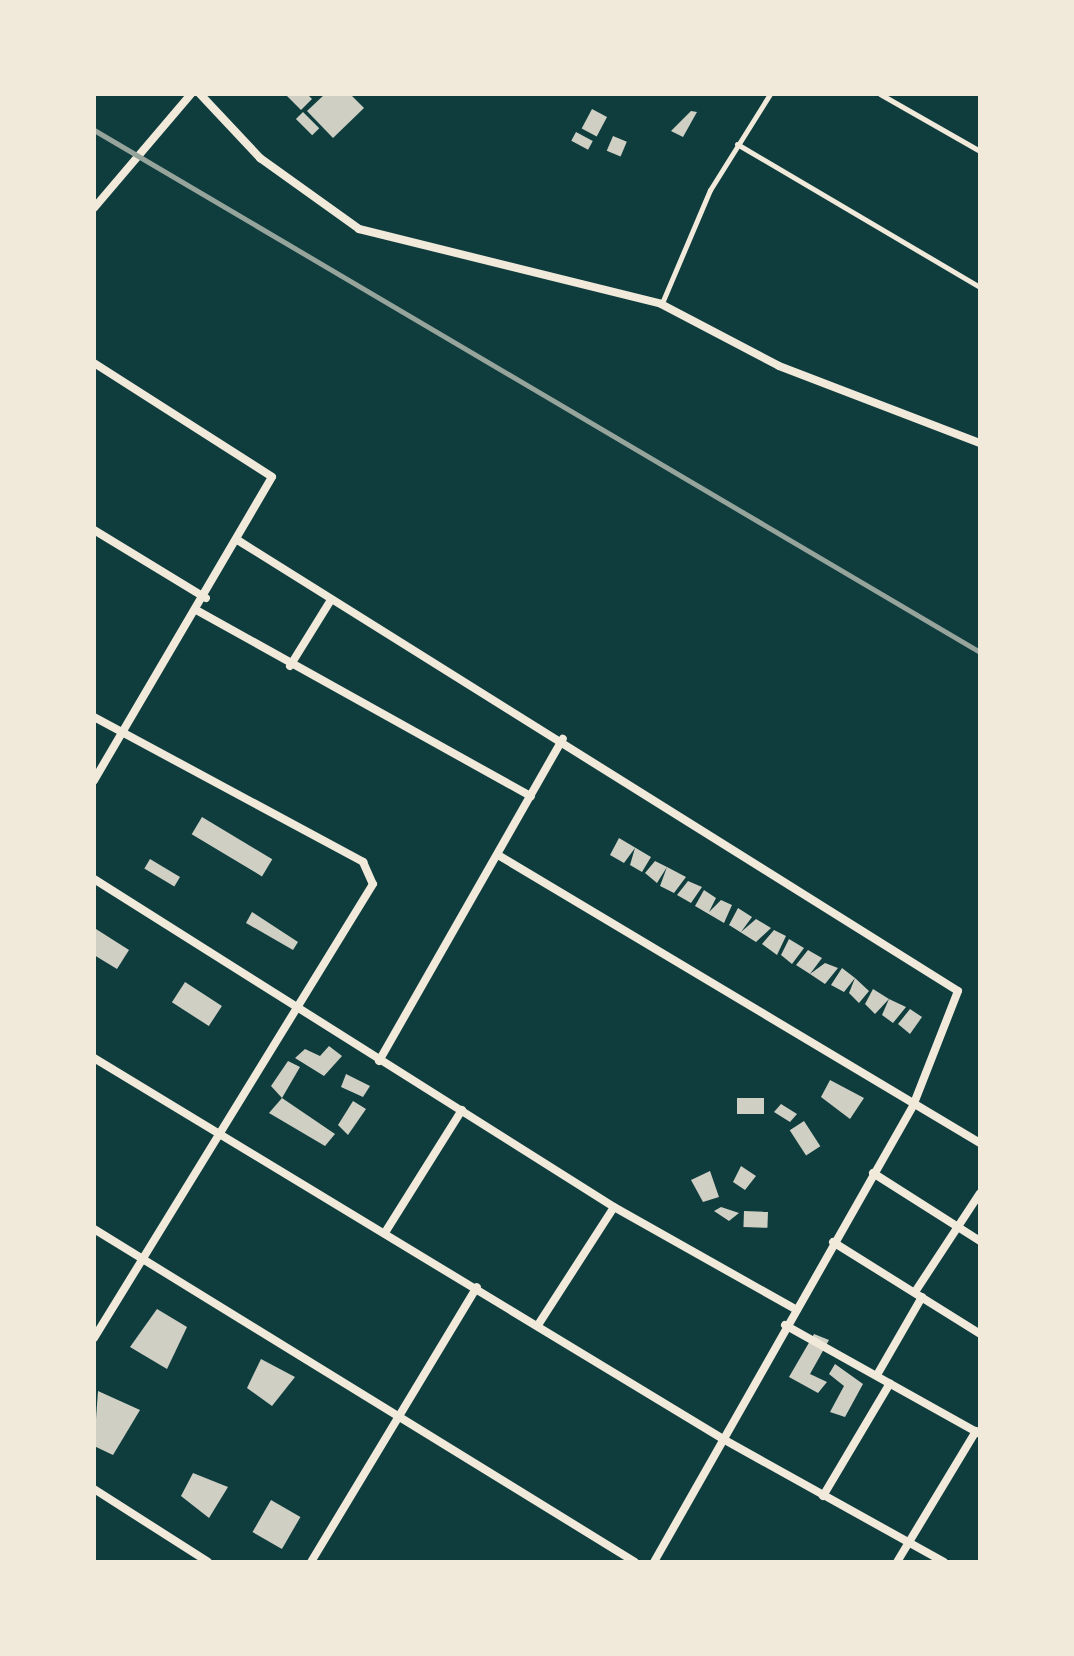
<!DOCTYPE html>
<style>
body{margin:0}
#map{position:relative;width:1074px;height:1656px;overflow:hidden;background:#0f3d3e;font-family:"Alegreya Sans",sans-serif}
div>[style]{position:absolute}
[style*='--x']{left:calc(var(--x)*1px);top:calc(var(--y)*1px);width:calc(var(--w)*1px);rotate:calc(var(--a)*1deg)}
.building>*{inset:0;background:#cfcfc3;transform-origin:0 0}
.service>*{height:5px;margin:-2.5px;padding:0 2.5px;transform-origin:2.5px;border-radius:2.5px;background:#f1e9da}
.minor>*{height:8px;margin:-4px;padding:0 4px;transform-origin:4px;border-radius:4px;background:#f1e9da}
.rail>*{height:5px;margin:-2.5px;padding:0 2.5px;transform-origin:2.5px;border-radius:2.5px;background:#97a49c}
span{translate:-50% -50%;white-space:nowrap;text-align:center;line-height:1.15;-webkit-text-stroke:6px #f1e9da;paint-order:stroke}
.frame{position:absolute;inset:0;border:96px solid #f1e9da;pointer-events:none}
</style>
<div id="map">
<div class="building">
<i style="clip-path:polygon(285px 94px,307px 94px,312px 99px,301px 110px)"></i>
<i style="clip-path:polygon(325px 94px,350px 94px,364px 108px,333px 138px,307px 111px)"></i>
<i style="left:592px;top:109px;width:17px;height:22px;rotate:28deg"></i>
<i style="clip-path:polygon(691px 111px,697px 112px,683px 137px,671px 131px)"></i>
<i style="left:303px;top:112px;width:23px;height:10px;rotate:45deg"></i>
<i style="left:576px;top:132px;width:19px;height:10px;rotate:28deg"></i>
<i style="left:613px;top:136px;width:15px;height:16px;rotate:23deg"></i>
<i style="left:202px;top:817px;width:82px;height:20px;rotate:31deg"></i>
<i style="clip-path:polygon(619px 838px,651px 857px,642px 872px,630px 865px,635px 848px,624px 863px,610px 855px)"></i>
<i style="left:150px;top:859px;width:35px;height:11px;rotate:31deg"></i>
<i style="clip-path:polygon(655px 861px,667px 867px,686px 877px,674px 893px,660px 886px,667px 867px,657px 883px,645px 873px)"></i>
<i style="clip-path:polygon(688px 881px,702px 887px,691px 903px,677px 895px)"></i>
<i style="clip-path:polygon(704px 890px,716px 898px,709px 912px,721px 900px,732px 905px,724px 923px,695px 906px)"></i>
<i style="clip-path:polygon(738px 908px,752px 917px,741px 932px,756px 919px,771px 928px,756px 942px,729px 925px)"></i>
<i style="clip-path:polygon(252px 912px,298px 942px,293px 950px,246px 923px)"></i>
<i style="clip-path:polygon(96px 929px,129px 950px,117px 969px,94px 955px)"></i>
<i style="clip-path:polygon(774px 930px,786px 936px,777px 955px,762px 944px)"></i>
<i style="clip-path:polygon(789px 939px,804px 948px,792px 964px,781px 955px)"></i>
<i style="clip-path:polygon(808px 950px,822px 958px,810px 974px,825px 963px,838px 968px,825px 984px,810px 974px,796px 965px)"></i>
<i style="clip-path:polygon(842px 968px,855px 978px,869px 991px,859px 1003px,849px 993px,855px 978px,844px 992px,831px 985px)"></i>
<i style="left:185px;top:982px;width:44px;height:24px;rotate:33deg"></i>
<i style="clip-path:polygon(873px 989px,889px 999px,875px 1014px,865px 1004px)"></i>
<i style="clip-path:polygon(889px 999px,906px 1007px,893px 1023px,882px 1015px)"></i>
<i style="clip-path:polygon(910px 1009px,922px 1017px,910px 1034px,898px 1024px)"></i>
<i style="clip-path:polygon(329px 1046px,342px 1056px,324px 1076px,295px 1058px,305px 1049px,320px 1056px)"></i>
<i style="clip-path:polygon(288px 1061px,300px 1067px,282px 1098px,271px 1086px)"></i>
<i style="clip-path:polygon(346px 1074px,370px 1086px,363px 1097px,341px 1087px)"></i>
<i style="clip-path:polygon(830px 1080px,864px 1098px,850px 1119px,821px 1097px)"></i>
<i style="clip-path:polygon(282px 1098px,335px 1134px,325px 1146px,269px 1113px)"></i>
<i style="left:737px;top:1098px;width:27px;height:16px"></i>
<i style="clip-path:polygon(353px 1101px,366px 1109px,348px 1135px,338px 1125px)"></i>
<i style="clip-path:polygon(781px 1104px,797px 1114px,790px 1122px,774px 1112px)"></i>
<i style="left:804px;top:1121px;width:30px;height:17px;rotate:57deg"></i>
<i style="clip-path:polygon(741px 1166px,756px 1176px,745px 1190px,733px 1182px)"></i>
<i style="clip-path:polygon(710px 1171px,719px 1197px,703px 1202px,691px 1180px)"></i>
<i style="clip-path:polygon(721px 1207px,739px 1213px,729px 1221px,714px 1211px)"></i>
<i style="left:744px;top:1211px;width:24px;height:16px;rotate:2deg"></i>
<i style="clip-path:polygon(157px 1309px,187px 1327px,167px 1369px,130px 1347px)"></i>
<i style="clip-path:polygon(814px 1334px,829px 1340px,810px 1374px,827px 1382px,818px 1393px,789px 1377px)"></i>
<i style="clip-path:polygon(261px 1359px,295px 1377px,272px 1406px,247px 1388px)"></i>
<i style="clip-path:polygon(835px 1364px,863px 1384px,845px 1417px,830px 1412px,844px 1386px,829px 1374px)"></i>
<i style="clip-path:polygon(98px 1391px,140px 1410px,113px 1455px,94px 1446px)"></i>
<i style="clip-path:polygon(193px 1473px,228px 1487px,209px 1518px,181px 1496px)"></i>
<i style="left:271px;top:1500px;width:34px;height:37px;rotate:30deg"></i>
</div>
<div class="service">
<i style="--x:880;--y:94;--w:115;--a:29.7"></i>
<i style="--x:737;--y:144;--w:282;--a:30.5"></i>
<i style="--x:662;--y:303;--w:123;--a:-67"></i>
<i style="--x:710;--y:190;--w:113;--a:-58"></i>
</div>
<div class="minor">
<i style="--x:200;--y:94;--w:88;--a:46.8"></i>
<i style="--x:260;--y:158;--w:122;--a:35.6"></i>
<i style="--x:359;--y:229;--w:311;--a:13.9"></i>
<i style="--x:661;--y:304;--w:133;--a:27.7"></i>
<i style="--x:779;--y:366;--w:215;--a:21"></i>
<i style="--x:94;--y:208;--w:150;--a:-49.6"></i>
<i style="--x:94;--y:363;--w:211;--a:32.6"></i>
<i style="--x:272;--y:477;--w:352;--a:120.4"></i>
<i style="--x:94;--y:530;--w:131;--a:31.3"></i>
<i style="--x:239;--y:541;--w:848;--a:32.04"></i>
<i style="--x:958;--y:991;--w:123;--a:111.4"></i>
<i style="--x:913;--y:1106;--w:524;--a:119.6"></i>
<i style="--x:198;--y:611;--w:381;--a:29.1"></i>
<i style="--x:290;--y:666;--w:78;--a:-58.2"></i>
<i style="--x:94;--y:717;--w:306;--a:28.3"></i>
<i style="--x:363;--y:862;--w:24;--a:66"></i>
<i style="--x:373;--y:884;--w:533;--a:121.57"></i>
<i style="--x:498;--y:855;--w:561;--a:30.86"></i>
<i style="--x:94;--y:879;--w:615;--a:32.24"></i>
<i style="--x:614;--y:1207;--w:208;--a:29.4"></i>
<i style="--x:94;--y:1058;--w:735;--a:31.2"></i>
<i style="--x:723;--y:1439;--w:253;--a:29.1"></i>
<i style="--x:379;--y:1061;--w:371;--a:-60.3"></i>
<i style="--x:873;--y:1173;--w:127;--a:32.4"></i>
<i style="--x:94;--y:1229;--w:635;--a:31.61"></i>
<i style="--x:386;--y:1231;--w:143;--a:-57.9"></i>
<i style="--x:833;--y:1242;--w:173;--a:32"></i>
<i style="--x:915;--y:1292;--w:118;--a:-56.7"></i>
<i style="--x:538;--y:1325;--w:140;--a:-57.2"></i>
<i style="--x:785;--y:1325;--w:223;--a:29.2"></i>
<i style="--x:877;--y:1375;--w:90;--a:-60"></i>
<i style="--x:94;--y:1489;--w:135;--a:32.6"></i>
<i style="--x:823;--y:1496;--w:131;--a:-59.3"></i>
<i style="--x:311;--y:1562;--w:321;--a:-58.9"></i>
<i style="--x:897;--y:1562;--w:153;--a:-58.9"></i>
</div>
<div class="rail">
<i style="--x:94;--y:130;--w:1028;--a:30.51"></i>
</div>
<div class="frame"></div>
</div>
